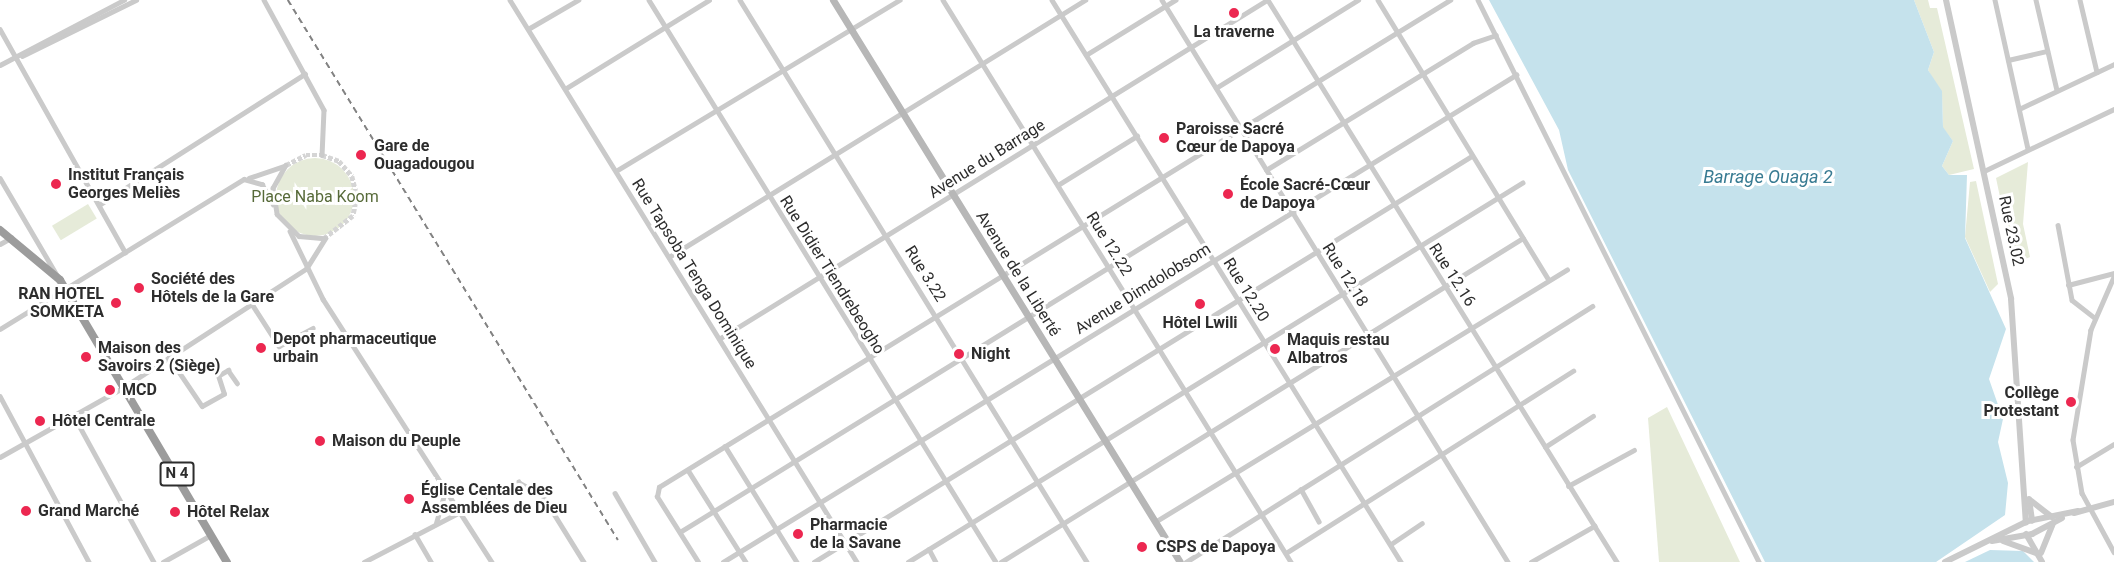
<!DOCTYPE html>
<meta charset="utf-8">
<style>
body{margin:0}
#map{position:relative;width:2114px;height:562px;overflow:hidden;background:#fff;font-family:Roboto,sans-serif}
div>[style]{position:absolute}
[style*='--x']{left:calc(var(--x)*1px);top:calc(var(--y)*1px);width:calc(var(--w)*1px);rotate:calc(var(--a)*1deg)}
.green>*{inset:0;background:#e6ebd9;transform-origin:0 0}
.round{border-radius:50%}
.water>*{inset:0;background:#c5e2ec}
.minor-tunnel>*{height:4.5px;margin-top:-2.25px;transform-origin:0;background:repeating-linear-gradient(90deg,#d5d5d5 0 4.5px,transparent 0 6.5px)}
.minor>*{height:4.5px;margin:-2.25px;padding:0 2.25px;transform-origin:2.25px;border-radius:2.25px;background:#cacaca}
.tertiary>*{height:6px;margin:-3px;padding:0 3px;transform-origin:3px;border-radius:3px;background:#cacaca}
.secondary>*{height:7px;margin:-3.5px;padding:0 3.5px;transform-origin:3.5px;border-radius:3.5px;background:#b7b7b7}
.trunk>*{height:8px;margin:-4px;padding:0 4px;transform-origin:4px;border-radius:4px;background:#9c9c9c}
.rail>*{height:1.5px;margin-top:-0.75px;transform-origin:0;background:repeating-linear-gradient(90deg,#828282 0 6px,transparent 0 10.5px)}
.dots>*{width:16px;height:16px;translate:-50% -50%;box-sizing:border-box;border:3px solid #fff;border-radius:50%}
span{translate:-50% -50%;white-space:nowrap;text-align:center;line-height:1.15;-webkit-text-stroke:6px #fff;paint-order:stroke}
.shield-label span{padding:2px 4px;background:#fff;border:2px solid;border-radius:4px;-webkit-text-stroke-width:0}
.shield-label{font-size:15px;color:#2d2d2d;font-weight:700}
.poi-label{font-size:16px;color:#2d2d2d;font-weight:700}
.left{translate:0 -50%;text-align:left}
.right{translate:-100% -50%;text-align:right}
.street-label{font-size:16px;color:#2d2d2d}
.park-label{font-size:16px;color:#576a39}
.water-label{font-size:18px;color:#387b92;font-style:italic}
</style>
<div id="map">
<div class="green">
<i style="clip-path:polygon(1914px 0,1928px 0,1930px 8px,1937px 8px,1974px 169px,1949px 175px,1942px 166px,1953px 141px,1943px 128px,1942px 95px,1928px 70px,1934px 52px)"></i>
<i class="round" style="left:276px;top:158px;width:78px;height:78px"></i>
<i style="clip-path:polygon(2028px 162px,2023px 224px,2030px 257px,2014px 264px,1996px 178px)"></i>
<i style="clip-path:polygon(1976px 181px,1998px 284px,1990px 292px,1965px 237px,1970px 182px)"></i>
<i style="left:88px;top:204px;width:17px;height:42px;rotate:59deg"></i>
<i style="clip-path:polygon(1667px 407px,1740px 562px,1659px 562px,1648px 418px)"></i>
</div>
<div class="water">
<i style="clip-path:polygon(1489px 0,1914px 0,1934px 52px,1928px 70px,1942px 91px,1943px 127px,1953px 141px,1942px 166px,1949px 175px,1967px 175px,1965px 238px,2006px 329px,1989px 379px,2003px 419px,1998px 442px,2008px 483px,2005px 515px,1936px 562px,1765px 562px,1568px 170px,1559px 130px)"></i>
<i style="clip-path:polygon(1990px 550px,2023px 551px,2034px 562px,1965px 562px)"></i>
</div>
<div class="minor-tunnel">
<i style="--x:286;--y:165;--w:22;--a:-27"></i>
<i style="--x:306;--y:155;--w:16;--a:0"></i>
<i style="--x:322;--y:155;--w:18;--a:19"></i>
<i style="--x:339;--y:161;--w:20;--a:49"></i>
<i style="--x:352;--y:176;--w:21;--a:76"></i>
<i style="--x:357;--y:196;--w:20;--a:101"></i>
<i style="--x:353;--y:216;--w:36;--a:142"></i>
</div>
<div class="minor">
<i style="--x:264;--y:0;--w:125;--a:61.4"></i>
<i style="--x:324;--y:110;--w:45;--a:92.5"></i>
<i style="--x:510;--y:0;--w:660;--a:58.31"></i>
<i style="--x:649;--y:0;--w:660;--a:58.31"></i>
<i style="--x:740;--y:0;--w:660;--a:58.31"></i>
<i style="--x:943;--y:0;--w:661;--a:58.23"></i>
<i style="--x:1052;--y:0;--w:662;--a:58.16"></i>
<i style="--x:1162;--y:0;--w:660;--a:58.38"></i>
<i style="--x:1268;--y:0;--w:662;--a:58.16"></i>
<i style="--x:1378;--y:0;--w:327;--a:58.6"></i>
<i style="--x:1478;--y:0;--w:628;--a:63.43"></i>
<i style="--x:1995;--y:0;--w:153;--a:77.5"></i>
<i style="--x:2036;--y:0;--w:92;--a:76.9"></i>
<i style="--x:2080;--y:0;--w:74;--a:76.7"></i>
<i style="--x:0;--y:29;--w:256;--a:60.7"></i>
<i style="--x:528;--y:29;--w:58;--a:-30.1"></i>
<i style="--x:1086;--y:55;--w:105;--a:-31.7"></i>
<i style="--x:22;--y:56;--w:127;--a:-26.2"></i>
<i style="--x:2008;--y:60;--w:40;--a:-13"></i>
<i style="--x:0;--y:65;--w:140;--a:-27.7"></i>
<i style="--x:1216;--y:88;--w:167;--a:-31.8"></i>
<i style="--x:565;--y:89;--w:169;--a:-31.7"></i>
<i style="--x:2019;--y:109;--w:105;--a:-25.3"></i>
<i style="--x:286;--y:165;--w:26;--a:119"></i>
<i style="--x:273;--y:188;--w:26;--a:81"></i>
<i style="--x:277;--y:214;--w:31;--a:45"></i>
<i style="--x:299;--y:236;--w:25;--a:5"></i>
<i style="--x:1266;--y:170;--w:243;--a:-31.5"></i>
<i style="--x:1473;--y:43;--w:24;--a:-19"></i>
<i style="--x:616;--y:171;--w:331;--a:-31.1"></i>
<i style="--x:1984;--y:171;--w:144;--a:-25.5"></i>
<i style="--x:0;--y:178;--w:113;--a:59.6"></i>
<i style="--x:249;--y:178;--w:37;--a:-19"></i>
<i style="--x:1058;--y:185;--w:93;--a:-31.8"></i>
<i style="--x:99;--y:205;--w:244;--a:-32.5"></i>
<i style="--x:2058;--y:225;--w:76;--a:79.4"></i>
<i style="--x:2072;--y:300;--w:29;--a:38"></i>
<i style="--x:290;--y:231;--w:76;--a:64.1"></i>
<i style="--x:323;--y:299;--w:313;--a:57.3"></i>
<i style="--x:0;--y:244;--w:13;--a:-29"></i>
<i style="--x:669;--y:257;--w:489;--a:-31.7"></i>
<i style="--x:2114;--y:277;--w:58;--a:113.5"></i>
<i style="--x:2091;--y:330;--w:111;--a:99.3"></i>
<i style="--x:2073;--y:440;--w:54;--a:80.4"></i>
<i style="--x:2082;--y:493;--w:67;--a:61.5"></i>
<i style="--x:2068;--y:285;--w:48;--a:-14.6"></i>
<i style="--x:252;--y:304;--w:50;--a:57.3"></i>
<i style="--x:279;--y:346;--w:38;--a:-28"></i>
<i style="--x:0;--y:329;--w:286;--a:-31.6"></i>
<i style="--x:244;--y:179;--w:19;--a:16"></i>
<i style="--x:262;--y:184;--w:23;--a:61"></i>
<i style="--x:719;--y:339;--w:644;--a:-31.74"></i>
<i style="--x:169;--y:357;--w:59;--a:56"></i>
<i style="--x:202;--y:406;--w:25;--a:-29"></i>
<i style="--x:224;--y:394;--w:19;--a:-108"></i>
<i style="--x:218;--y:376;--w:12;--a:-31"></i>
<i style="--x:228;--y:370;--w:16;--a:55"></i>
<i style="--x:0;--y:396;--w:188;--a:61.8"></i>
<i style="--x:74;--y:416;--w:166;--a:61.3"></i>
<i style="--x:725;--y:446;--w:137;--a:58.2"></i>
<i style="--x:1545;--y:447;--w:57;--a:-32.9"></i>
<i style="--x:0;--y:457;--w:142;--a:-29.4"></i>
<i style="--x:124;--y:387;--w:217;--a:-33"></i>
<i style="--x:306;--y:269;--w:36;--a:-58"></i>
<i style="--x:2076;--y:467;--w:44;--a:-31.2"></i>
<i style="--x:688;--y:470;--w:109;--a:57.8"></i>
<i style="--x:1568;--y:486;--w:75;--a:-28.6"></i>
<i style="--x:1301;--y:489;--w:37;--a:61"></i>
<i style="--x:615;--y:493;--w:80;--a:59.9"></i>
<i style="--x:1155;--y:522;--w:483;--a:-31.5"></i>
<i style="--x:436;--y:523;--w:32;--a:-74"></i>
<i style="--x:680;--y:532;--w:596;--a:-31.69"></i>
<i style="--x:415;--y:534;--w:32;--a:60"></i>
<i style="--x:1391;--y:544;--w:37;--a:-34"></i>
<i style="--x:929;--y:549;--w:15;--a:62"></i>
<i style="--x:1286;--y:553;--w:340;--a:-32.4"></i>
<i style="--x:163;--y:562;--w:55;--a:-29.4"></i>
<i style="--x:364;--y:562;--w:174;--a:-27.5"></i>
<i style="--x:518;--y:482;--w:29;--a:29"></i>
<i style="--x:543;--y:496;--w:78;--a:58.2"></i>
<i style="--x:698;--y:562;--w:77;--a:-122.2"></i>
<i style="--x:657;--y:497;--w:10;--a:-79"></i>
<i style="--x:659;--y:487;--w:929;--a:-31.62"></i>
<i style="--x:723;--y:562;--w:931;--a:-31.56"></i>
<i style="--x:814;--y:562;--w:773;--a:-31.68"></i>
<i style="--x:908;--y:562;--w:722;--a:-31.69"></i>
<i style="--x:1001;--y:562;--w:614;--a:-31.83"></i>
<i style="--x:1186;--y:562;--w:480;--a:-32.2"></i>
<i style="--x:1531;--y:562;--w:73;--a:-29.7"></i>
</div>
<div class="tertiary">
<i style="--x:1946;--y:0;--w:306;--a:77.7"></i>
<i style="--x:2011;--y:299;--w:224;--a:86.2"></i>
<i style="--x:2029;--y:499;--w:22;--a:82"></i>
<i style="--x:2030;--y:500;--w:28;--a:38"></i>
<i style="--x:2074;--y:513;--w:41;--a:-15.4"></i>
<i style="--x:2026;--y:534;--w:32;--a:60"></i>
<i style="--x:1992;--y:541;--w:41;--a:-9.9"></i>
<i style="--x:2032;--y:534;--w:34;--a:-28"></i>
<i style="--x:2003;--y:541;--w:37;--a:20"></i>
<i style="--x:2041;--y:553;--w:31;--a:-68"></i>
<i style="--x:1945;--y:562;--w:93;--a:-26.3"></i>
<i style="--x:2028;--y:521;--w:51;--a:-11.3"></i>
</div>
<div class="secondary">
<i style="--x:833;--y:0;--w:660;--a:58.31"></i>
</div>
<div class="trunk">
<i style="--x:0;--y:230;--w:78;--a:39.8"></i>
<i style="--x:60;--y:280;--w:328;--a:59.4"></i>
</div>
<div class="rail">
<i style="--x:288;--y:0;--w:633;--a:58.57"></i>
</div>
<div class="dots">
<i style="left:1234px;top:13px;background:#ec2750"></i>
<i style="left:1164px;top:138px;background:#ec2750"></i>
<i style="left:361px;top:155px;background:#ec2750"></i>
<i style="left:56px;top:184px;background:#ec2750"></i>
<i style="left:1228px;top:194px;background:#ec2750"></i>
<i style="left:139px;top:288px;background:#ec2750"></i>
<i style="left:116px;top:303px;background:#ec2750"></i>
<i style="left:1200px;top:304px;background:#ec2750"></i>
<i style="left:261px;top:348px;background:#ec2750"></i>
<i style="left:1275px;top:349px;background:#ec2750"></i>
<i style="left:959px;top:354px;background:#ec2750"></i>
<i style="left:86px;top:357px;background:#ec2750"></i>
<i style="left:110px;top:390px;background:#ec2750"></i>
<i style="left:2071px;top:402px;background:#ec2750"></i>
<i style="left:40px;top:421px;background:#ec2750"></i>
<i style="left:320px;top:441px;background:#ec2750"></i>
<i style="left:409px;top:499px;background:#ec2750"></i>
<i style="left:26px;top:511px;background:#ec2750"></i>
<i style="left:175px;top:512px;background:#ec2750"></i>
<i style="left:798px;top:534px;background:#ec2750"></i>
<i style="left:1142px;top:547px;background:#ec2750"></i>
</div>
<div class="shield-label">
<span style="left:177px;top:474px">N 4</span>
</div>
<div class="poi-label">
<span style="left:1234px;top:32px">La traverne</span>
<span class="left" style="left:1176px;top:138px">Paroisse Sacré<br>Cœur de Dapoya</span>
<span class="left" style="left:374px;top:155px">Gare de<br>Ouagadougou</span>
<span class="left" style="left:68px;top:184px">Institut Français<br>Georges Meliès</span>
<span class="left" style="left:1240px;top:194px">École Sacré-Cœur<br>de Dapoya</span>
<span class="left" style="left:151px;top:288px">Société des<br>Hôtels de la Gare</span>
<span class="right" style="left:104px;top:303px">RAN HOTEL<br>SOMKETA</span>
<span style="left:1200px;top:323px">Hôtel Lwili</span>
<span class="left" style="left:273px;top:348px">Depot pharmaceutique<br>urbain</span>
<span class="left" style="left:1287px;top:349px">Maquis restau<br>Albatros</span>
<span class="left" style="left:98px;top:357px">Maison des<br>Savoirs 2 (Siège)</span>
<span class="left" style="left:971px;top:354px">Night</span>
<span class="left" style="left:122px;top:390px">MCD</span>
<span class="right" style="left:2059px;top:402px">Collège<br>Protestant</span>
<span class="left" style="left:52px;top:421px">Hôtel Centrale</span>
<span class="left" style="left:332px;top:441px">Maison du Peuple</span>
<span class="left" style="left:421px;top:499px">Église Centale des<br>Assemblées de Dieu</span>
<span class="left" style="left:38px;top:511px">Grand Marché</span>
<span class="left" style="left:187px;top:512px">Hôtel Relax</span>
<span class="left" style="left:810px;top:534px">Pharmacie<br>de la Savane</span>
<span class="left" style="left:1156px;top:547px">CSPS de Dapoya</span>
</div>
<div class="street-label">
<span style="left:987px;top:159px;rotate:-32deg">Avenue du Barrage</span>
<span style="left:2011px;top:231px;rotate:78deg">Rue 23.02</span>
<span style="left:1109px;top:244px;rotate:58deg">Rue 12.22</span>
<span style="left:694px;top:274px;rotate:58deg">Rue Tapsoba Tenga Dominique</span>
<span style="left:925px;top:274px;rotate:58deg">Rue 3.22</span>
<span style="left:1018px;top:274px;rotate:58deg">Avenue de la Liberté</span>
<span style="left:832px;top:275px;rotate:58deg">Rue Didier Tiendrebeogho</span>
<span style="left:1345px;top:275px;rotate:58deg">Rue 12.18</span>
<span style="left:1452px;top:275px;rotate:57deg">Rue 12.16</span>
<span style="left:1143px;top:289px;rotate:-32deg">Avenue Dimdolobsom</span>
<span style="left:1246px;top:290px;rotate:58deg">Rue 12.20</span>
</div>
<div class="park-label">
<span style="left:315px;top:197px">Place Naba Koom</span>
</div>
<div class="water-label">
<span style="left:1768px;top:177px">Barrage Ouaga 2</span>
</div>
</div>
